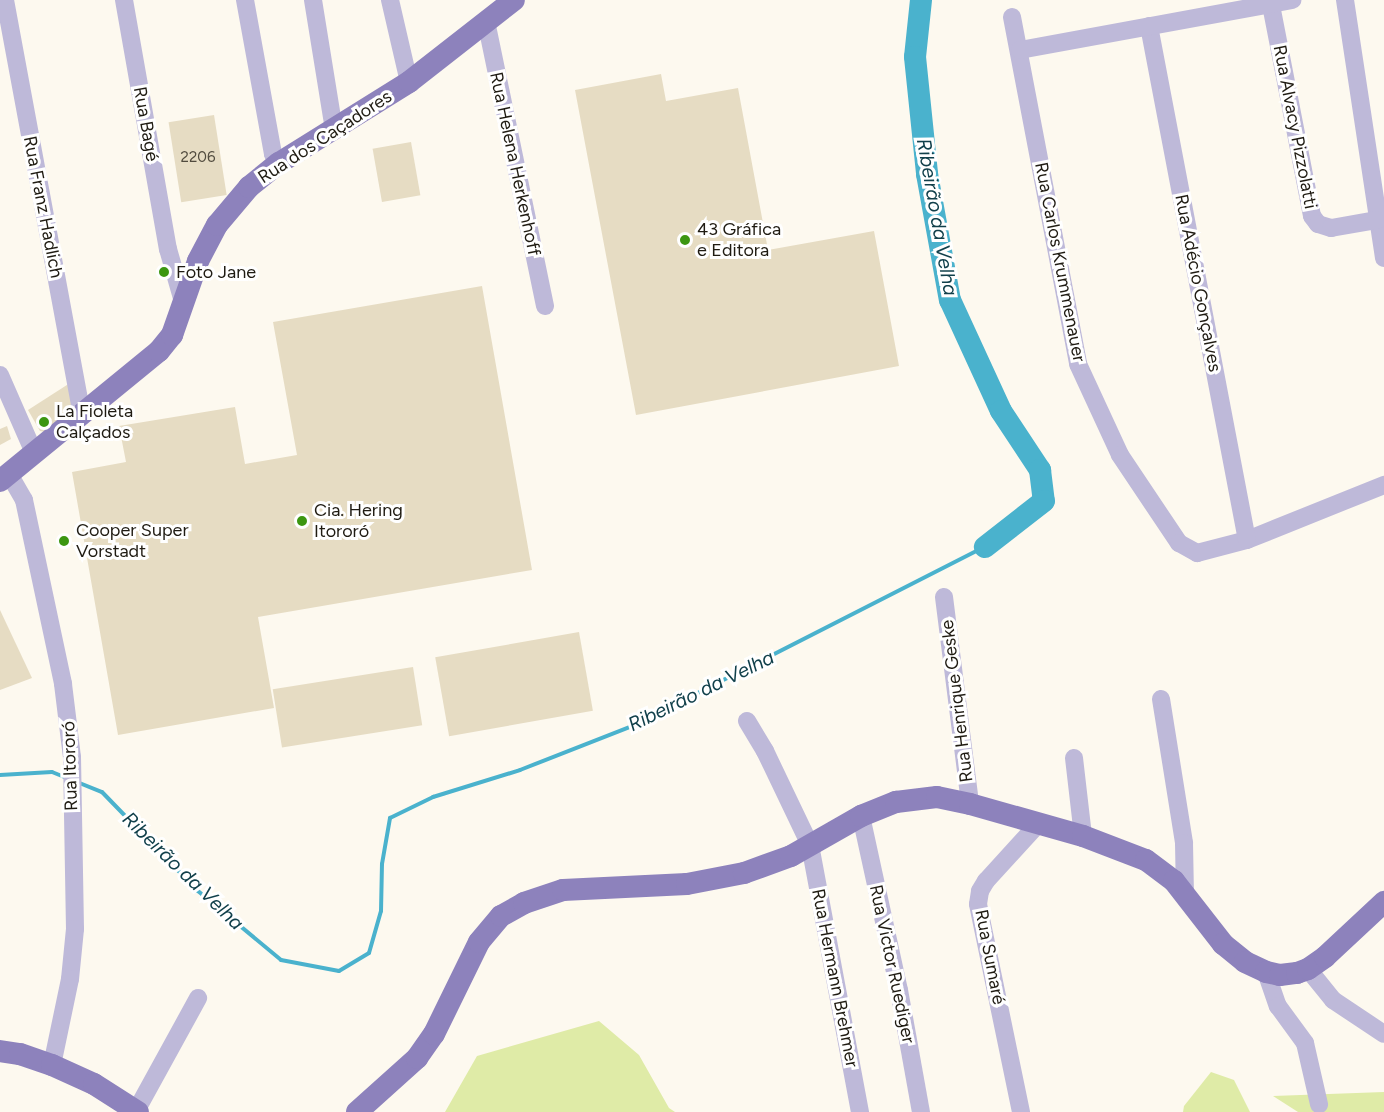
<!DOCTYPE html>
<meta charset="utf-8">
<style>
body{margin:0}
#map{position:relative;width:1384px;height:1112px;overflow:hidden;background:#fdf9ef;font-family:Figtree,sans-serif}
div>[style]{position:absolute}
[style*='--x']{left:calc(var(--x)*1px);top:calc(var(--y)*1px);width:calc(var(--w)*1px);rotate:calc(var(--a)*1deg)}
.green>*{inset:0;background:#dfeba7}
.stream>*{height:4px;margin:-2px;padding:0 2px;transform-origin:2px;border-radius:2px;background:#4ab2cd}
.river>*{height:22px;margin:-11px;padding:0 11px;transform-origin:11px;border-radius:11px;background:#4ab2cd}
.building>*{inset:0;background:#e6dcc3;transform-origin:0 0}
.minor>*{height:18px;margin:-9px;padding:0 9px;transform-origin:9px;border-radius:9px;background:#beb9d9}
.major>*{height:22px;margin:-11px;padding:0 11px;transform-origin:11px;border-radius:11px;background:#8d82bc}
.dots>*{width:16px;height:16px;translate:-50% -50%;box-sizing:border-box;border:3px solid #fff;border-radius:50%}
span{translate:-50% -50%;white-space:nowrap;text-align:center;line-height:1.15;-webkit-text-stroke:6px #fff;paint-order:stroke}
.number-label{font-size:15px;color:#514b3e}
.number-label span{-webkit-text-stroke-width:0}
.street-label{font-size:18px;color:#1f1b12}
.poi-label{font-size:18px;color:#1f1b12}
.left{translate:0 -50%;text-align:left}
.water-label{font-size:20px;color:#11404b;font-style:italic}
</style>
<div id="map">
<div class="green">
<i style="clip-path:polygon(599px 1021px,639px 1055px,669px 1108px,675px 1112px,445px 1112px,477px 1056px)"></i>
<i style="clip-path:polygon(1211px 1072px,1234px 1080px,1250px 1112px,1183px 1112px,1184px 1106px)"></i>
<i style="clip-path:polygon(1384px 1092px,1384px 1112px,1298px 1112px,1273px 1096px)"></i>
</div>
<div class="stream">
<i style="--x:0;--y:775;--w:52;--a:-3.3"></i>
<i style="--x:52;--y:772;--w:16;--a:22"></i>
<i style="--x:77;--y:782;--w:27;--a:22"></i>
<i style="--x:102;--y:792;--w:138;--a:45.9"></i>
<i style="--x:198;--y:891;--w:108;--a:39.7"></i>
<i style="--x:281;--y:960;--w:59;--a:10.7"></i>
<i style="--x:339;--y:971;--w:35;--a:-31"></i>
<i style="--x:369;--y:953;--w:44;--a:-74.1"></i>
<i style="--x:381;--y:911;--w:47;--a:-88.8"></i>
<i style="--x:382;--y:864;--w:47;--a:-80.1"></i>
<i style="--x:390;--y:818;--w:48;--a:-26"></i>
<i style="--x:433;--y:797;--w:91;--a:-17.2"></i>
<i style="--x:520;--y:770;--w:123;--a:-21.4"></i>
<i style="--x:635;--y:725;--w:393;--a:-27"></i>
</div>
<div class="river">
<i style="--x:921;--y:0;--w:57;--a:96"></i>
<i style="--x:915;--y:57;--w:118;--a:84.1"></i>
<i style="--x:927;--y:174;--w:128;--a:79.7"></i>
<i style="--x:950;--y:300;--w:122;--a:65.3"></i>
<i style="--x:1001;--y:411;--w:71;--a:56.5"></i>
<i style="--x:1040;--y:470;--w:31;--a:83"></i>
<i style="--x:1044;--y:501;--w:75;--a:142.1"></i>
</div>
<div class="building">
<i style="clip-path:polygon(661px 74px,666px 101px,738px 88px,768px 250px,874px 231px,899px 366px,636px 415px,575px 90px)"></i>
<i style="left:214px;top:115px;width:81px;height:46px;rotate:81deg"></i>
<i style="left:411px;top:142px;width:54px;height:39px;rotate:80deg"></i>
<i style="clip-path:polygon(482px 286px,532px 570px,258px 617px,274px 708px,118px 735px,72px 472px,126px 462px,119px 426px,235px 407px,245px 464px,297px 455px,273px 322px)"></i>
<i style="clip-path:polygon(70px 383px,76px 407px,45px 432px,40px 431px,28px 410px)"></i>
<i style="clip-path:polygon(7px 426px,11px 439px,0 445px,0 429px)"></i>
<i style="clip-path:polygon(0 610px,32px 678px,0 690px)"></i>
<i style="left:579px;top:632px;width:80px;height:146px;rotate:80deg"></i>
<i style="left:413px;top:667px;width:59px;height:142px;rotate:81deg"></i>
</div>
<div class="minor">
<i style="--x:5;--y:0;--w:421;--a:79.5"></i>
<i style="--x:124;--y:0;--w:253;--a:80"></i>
<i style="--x:168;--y:249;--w:58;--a:74.1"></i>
<i style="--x:245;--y:0;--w:157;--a:79.7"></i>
<i style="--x:273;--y:154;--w:11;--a:56"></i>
<i style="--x:313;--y:0;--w:131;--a:80.8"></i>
<i style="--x:390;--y:0;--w:84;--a:77"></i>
<i style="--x:1345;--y:0;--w:261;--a:81.4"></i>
<i style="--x:1271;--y:5;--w:215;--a:79"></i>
<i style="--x:1312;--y:216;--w:10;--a:53"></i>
<i style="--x:1318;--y:224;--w:14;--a:17"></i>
<i style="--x:1331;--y:228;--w:47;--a:-9.9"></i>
<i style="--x:1012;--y:17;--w:353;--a:79.2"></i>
<i style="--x:1078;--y:364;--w:100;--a:65.2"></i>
<i style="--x:1120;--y:455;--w:106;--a:56.2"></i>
<i style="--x:1179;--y:543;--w:21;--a:29"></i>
<i style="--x:1197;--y:553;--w:52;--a:-14.6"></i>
<i style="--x:1247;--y:540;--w:148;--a:-21.9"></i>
<i style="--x:486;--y:21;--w:291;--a:78.3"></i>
<i style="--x:1149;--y:26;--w:523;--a:79.21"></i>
<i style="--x:1020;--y:50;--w:277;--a:-10.4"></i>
<i style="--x:0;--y:375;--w:85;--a:66.4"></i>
<i style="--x:9;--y:474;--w:30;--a:60"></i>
<i style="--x:24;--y:500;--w:188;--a:78"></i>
<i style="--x:63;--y:684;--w:74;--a:83"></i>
<i style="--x:72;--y:757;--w:172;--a:89"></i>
<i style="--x:75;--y:929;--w:50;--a:95.7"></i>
<i style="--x:70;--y:979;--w:88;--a:101.8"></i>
<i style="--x:944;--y:597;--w:209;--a:82.8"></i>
<i style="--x:1161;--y:699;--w:146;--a:80.9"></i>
<i style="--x:1184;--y:843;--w:51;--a:88.9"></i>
<i style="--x:747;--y:721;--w:35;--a:59"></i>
<i style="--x:765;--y:751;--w:104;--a:64.4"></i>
<i style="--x:810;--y:845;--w:272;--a:79.4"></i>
<i style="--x:1074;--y:758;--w:79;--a:83.4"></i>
<i style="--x:861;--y:816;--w:178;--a:77.7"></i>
<i style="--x:899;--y:990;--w:124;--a:79.8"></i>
<i style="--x:1308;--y:969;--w:40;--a:51"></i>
<i style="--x:1333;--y:1000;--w:61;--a:33.7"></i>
<i style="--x:1266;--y:972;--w:36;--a:71"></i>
<i style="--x:1278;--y:1006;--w:46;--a:53.9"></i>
<i style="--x:1305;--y:1043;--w:63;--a:77.1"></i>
<i style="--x:136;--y:1111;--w:129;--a:-61.2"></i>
<i style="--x:1021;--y:1112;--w:212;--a:-101.7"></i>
<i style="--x:978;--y:904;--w:13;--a:-81"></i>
<i style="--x:980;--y:891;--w:12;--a:-59"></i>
<i style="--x:986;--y:881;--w:79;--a:-47.6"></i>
</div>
<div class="major">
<i style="--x:0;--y:481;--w:205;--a:-39.3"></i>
<i style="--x:159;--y:351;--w:21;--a:-51"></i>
<i style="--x:172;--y:335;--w:78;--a:-70.6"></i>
<i style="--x:198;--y:261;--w:41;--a:-62.2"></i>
<i style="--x:217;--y:225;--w:50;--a:-49.9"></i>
<i style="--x:249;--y:187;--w:38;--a:-39"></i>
<i style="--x:279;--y:163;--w:153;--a:-31.9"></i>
<i style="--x:409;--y:82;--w:133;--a:-38"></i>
<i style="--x:0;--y:1051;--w:20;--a:9"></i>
<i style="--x:20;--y:1054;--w:34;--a:19"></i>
<i style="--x:52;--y:1065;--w:46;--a:24.3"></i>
<i style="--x:94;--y:1084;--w:52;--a:32.5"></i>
<i style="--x:357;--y:1112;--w:81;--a:-42"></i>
<i style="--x:417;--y:1058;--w:29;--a:-55"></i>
<i style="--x:434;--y:1034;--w:102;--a:-63.9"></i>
<i style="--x:479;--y:942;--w:34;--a:-50"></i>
<i style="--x:501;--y:916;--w:26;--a:-29"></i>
<i style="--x:524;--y:903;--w:41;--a:-18.4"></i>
<i style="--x:563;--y:890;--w:124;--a:-2.8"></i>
<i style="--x:687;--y:884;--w:58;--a:-10.9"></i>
<i style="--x:744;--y:873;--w:50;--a:-19.9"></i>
<i style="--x:791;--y:856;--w:81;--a:-29.7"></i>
<i style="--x:861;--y:816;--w:38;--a:-22"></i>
<i style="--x:896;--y:802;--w:41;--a:-7"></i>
<i style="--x:937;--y:797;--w:34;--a:12"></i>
<i style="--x:970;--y:804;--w:117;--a:15.8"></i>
<i style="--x:1083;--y:836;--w:67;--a:20.9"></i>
<i style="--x:1146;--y:860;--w:35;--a:37"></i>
<i style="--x:1174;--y:881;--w:80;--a:52.1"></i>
<i style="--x:1223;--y:944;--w:28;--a:39"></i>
<i style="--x:1245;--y:962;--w:23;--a:25"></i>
<i style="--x:1266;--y:972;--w:14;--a:12"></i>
<i style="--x:1280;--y:975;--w:17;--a:-7"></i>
<i style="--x:1297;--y:973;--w:12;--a:-20"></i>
<i style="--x:1308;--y:969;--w:21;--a:-35"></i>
<i style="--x:1325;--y:957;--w:81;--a:-43"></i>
</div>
<div class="dots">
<i style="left:685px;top:240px;background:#3c9611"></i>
<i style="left:164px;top:272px;background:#3c9611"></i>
<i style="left:44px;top:422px;background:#3c9611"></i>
<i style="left:302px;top:521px;background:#3c9611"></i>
<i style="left:64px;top:541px;background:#3c9611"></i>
</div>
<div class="number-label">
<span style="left:198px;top:158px">2206</span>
</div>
<div class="street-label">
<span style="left:146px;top:124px;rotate:80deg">Rua Bagé</span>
<span style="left:1295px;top:127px;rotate:79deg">Rua Alvacy Pizzolatti</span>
<span style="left:325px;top:137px;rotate:-33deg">Rua dos Caçadores</span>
<span style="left:515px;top:164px;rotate:78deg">Rua Helena Herkenhoff</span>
<span style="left:43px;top:207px;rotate:79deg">Rua Franz Hadlich</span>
<span style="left:1060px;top:262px;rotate:79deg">Rua Carlos Krummenauer</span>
<span style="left:1198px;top:283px;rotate:79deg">Rua Adécio Gonçalves</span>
<span style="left:957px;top:701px;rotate:-97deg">Rua Henrique Geske</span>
<span style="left:70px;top:766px;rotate:-92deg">Rua Itororó</span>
<span style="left:990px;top:957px;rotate:79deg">Rua Sumaré</span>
<span style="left:892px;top:964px;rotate:78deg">Rua Victor Ruediger</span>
<span style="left:835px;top:978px;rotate:79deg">Rua Hermann Brehmer</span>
</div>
<div class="poi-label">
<span class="left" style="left:697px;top:240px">43 Gráfica<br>e Editora</span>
<span class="left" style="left:176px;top:272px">Foto Jane</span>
<span class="left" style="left:56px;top:422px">La Fioleta<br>Calçados</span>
<span class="left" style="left:314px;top:521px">Cia. Hering<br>Itororó</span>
<span class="left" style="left:76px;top:541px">Cooper Super<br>Vorstadt</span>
</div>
<div class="water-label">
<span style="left:937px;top:217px;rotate:80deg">Ribeirão da Velha</span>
<span style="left:701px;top:691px;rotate:-26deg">Ribeirão da Velha</span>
<span style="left:183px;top:871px;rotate:44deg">Ribeirão da Velha</span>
</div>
</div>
